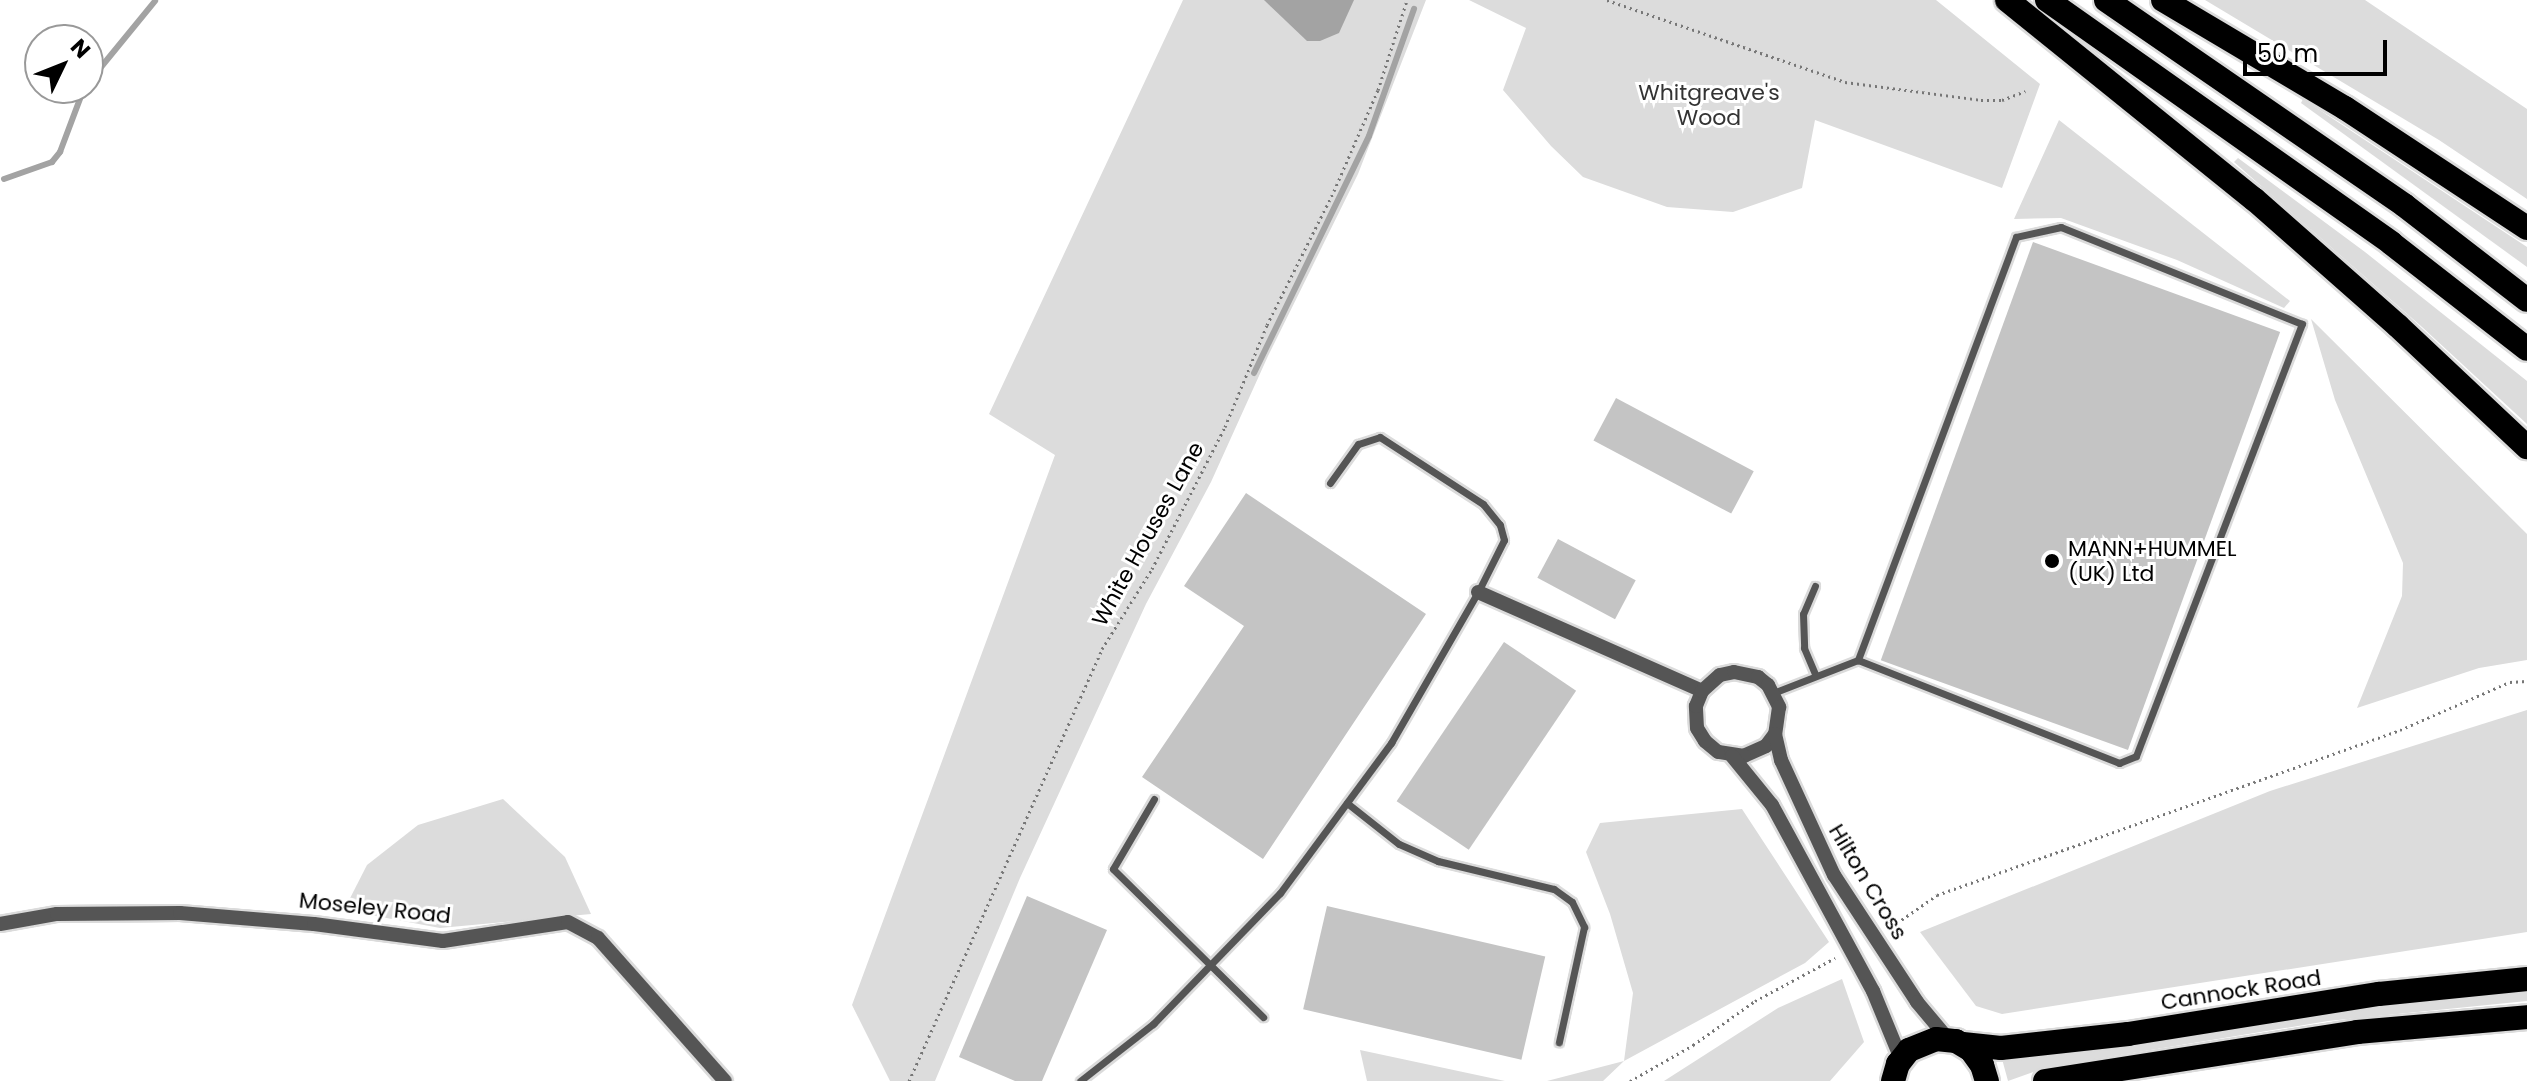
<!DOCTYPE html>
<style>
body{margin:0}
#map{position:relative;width:2527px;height:1081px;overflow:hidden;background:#fff;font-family:Poppins,sans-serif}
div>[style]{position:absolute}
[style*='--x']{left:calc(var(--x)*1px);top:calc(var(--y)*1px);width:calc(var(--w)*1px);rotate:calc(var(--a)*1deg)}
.green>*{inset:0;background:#dcdcdc}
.water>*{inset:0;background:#a3a3a3}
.stream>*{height:6px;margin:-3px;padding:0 3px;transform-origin:3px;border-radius:3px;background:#a3a3a3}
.building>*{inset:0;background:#c4c4c4;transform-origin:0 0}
.path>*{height:3px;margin-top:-1.5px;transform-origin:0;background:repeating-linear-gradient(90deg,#777 0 2px,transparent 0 6px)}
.roads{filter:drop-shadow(2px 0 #dbdbdb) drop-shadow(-2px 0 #dbdbdb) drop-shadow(0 2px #dbdbdb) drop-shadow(0 -2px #dbdbdb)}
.lane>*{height:7px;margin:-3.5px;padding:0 3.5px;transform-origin:3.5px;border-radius:3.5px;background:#555}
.street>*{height:14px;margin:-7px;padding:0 7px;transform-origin:7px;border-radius:7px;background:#555}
.highway>*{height:24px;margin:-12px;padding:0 12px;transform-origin:12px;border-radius:12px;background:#000}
.dots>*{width:22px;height:22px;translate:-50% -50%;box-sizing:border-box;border:4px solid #fff;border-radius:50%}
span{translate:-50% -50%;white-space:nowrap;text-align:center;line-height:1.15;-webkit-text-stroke:6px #fff;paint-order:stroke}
.park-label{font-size:22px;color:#333}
.street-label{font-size:22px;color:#000}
.poi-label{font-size:22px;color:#000}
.left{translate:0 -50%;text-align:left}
.north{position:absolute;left:24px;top:24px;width:80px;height:80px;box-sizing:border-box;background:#fff;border:2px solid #999;border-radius:50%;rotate:47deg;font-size:22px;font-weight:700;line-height:32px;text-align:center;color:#000}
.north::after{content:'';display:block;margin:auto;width:28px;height:36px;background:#000;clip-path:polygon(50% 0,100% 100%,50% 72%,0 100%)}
.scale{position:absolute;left:2243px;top:40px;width:144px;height:36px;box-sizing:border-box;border:4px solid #000;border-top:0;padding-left:10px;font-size:24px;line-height:28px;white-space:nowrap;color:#000;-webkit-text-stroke:6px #fff;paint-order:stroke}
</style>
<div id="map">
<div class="green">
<i style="clip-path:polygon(1183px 0,1426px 0,1358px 174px,1268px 356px,1211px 482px,1146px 604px,1020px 878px,935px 1081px,890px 1081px,852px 1005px,1055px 455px,989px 414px)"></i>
<i style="clip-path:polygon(1469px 0,1936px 0,2040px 84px,2002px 188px,1815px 120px,1802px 188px,1733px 212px,1667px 207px,1583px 177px,1551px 146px,1503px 90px,1526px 28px)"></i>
<i style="clip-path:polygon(2205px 0,2365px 0,2527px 109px,2527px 199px,2439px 140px)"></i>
<i style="clip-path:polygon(2303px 99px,2527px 247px,2527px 267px,2301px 103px)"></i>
<i style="clip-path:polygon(2059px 120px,2290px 301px,2284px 308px,2177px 260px,2061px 218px,2014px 219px)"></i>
<i style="clip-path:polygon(2238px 158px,2365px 252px,2527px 381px,2527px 424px,2422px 327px,2234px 162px)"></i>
<i style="clip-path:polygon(2311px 319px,2527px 534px,2527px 660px,2479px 668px,2357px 708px,2402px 596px,2403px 563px,2335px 400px)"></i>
<i style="clip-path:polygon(2527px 710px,2527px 932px,2002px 1014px,1976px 1006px,1920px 932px,2270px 791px)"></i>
<i style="clip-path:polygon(503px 799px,565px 857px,591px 914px,440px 928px,344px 910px,367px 865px,418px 825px)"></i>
<i style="clip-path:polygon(1742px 809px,1829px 942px,1805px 963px,1624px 1061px,1603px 1081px,1547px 1081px,1624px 1061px,1633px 993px,1610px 914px,1586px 852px,1600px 823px)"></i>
<i style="clip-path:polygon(1842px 979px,1864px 1042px,1830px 1081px,1664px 1081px,1778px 1008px)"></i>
<i style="clip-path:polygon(2527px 990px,2527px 1001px,2328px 1021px,2047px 1067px,2008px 1081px,2002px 1059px,2175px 1038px,2332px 1010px)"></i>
<i style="clip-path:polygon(1360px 1050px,1505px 1081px,1367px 1081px)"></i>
</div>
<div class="water">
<i style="clip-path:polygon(1264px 0,1354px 0,1339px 33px,1320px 41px,1307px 41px)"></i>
</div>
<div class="stream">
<i style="--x:88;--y:83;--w:106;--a:-50.7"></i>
<i style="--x:4;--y:179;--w:51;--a:-19.5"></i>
<i style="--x:52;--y:162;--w:13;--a:-51"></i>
<i style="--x:60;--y:152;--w:68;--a:-69.4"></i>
<i style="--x:1254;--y:373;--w:263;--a:-64.1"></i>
<i style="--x:1369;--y:136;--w:135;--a:-70.5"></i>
</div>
<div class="building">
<i style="left:2033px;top:242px;width:263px;height:445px;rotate:20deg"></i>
<i style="left:1616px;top:398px;width:156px;height:48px;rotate:28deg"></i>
<i style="clip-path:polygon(1246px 493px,1426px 614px,1263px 859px,1142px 777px,1244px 626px,1184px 586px)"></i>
<i style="left:1558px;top:539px;width:88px;height:44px;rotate:28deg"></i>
<i style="left:1504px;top:642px;width:87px;height:192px;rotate:34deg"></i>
<i style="clip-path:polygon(1027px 896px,1107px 930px,1042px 1081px,1015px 1081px,959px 1057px)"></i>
<i style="left:1327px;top:906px;width:224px;height:106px;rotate:13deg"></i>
</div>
<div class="path">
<i style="--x:1607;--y:0;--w:252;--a:19"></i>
<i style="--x:1845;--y:82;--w:137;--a:7.5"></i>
<i style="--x:1981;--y:100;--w:21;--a:0"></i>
<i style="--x:2002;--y:100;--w:25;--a:-21"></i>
<i style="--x:1887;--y:930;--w:61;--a:-35"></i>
<i style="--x:1937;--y:895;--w:492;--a:-19.6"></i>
<i style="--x:2400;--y:730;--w:120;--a:-23.6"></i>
<i style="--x:2510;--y:682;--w:17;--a:-3"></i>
<i style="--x:909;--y:1081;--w:473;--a:-65.9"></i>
<i style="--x:1102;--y:649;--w:94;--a:-58"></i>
<i style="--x:1152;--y:569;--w:160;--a:-62.8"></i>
<i style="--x:1225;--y:427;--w:110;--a:-67.6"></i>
<i style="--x:1267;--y:325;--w:150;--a:-63.4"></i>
<i style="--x:1334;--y:191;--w:110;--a:-66.5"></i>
<i style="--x:1378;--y:90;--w:95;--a:-72.1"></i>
<i style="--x:1630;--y:1081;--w:73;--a:-29.7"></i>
<i style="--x:1693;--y:1045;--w:76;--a:-35.4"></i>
<i style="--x:1755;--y:1001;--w:91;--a:-28.3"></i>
</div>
<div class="roads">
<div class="lane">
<i style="--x:1815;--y:586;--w:30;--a:113"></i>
<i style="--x:1803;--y:614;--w:34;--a:88"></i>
<i style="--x:1804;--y:648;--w:30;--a:67"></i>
<i style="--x:1773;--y:693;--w:91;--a:-21.2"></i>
<i style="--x:1858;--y:660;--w:281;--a:21.5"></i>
<i style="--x:2119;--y:763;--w:18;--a:-22"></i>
<i style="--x:2136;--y:756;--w:463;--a:-69"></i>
<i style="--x:2302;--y:324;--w:260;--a:-158.1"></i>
<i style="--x:2061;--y:227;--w:46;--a:167.5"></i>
<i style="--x:2016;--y:237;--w:452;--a:110.5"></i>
<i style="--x:1154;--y:799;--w:81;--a:120.4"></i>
<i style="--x:1113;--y:869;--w:211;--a:44.6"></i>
<i style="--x:1347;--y:803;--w:66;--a:38.3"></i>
<i style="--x:1399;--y:844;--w:43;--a:23.6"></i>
<i style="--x:1438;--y:861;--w:119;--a:13.6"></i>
<i style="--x:1554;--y:889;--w:22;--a:36"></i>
<i style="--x:1572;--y:902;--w:28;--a:64"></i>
<i style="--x:1584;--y:927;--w:118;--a:102.3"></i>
<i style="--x:1080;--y:1081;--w:93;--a:-38"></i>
<i style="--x:1153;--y:1024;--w:182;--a:-45.9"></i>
<i style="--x:1280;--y:893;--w:187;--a:-53.5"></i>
<i style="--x:1391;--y:743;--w:174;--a:-60.1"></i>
<i style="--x:1478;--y:592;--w:58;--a:-63.4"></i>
<i style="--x:1504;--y:540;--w:16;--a:-105"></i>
<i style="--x:1500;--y:525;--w:27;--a:-129"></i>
<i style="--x:1483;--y:504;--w:123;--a:-147"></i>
<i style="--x:1380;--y:437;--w:23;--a:162"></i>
<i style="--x:1358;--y:444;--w:48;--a:125.7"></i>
</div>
<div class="street">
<i style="--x:1478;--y:592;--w:245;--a:23.8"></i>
<i style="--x:1775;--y:734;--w:15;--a:127"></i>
<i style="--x:1766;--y:746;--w:24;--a:156"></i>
<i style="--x:1744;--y:756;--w:26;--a:-171"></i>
<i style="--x:1718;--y:752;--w:17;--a:-140"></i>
<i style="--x:1705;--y:741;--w:15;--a:-122"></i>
<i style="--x:1697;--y:728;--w:22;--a:-93"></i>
<i style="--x:1696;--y:706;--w:16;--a:-68"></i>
<i style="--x:1702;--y:691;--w:24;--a:-42"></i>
<i style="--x:1720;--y:675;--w:14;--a:-12"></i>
<i style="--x:1734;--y:672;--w:25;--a:12"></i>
<i style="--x:1758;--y:677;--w:13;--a:39"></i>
<i style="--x:1768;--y:685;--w:25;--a:63"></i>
<i style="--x:1779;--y:707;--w:27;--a:98"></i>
<i style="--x:1775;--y:734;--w:27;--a:77"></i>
<i style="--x:1781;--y:760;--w:127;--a:65.3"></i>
<i style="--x:1834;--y:875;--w:152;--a:56.8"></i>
<i style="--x:1917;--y:1002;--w:48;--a:50"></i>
<i style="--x:1732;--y:756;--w:63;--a:50.8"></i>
<i style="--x:1772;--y:805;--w:212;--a:61.5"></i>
<i style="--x:1873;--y:991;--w:74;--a:67.6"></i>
<i style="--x:0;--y:924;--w:58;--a:-10"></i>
<i style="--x:57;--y:914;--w:123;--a:-0.5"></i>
<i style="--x:180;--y:913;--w:134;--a:4.7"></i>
<i style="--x:314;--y:924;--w:130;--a:7.5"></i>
<i style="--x:443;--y:941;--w:126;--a:-8.6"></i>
<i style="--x:568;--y:922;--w:34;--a:28"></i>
<i style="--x:598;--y:938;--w:191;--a:48.4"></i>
</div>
<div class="highway">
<i style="--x:2007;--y:0;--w:317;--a:38.9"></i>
<i style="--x:2254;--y:199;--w:192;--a:41.4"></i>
<i style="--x:2398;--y:326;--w:177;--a:43.2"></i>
<i style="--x:2047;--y:0;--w:421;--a:35.2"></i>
<i style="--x:2391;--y:243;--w:172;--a:37.9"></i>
<i style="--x:2106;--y:0;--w:362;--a:34.5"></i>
<i style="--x:2404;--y:205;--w:155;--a:37.7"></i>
<i style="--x:2163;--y:0;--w:212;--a:30.7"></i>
<i style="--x:2345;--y:108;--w:218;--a:33.4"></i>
<i style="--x:1963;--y:1044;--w:38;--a:6"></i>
<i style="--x:2001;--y:1048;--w:128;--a:-6.3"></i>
<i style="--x:2128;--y:1034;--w:254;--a:-9.1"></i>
<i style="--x:2379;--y:994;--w:149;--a:-5.8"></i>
<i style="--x:1893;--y:1081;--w:18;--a:-74"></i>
<i style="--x:1898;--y:1064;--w:18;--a:-52"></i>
<i style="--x:1909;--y:1050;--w:29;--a:-22"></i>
<i style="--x:1936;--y:1039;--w:20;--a:6"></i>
<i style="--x:1956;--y:1041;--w:17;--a:31"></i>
<i style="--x:1971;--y:1050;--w:19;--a:54"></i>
<i style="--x:1982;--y:1065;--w:17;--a:73"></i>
<i style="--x:2045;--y:1081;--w:316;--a:-8.9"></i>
<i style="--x:2357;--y:1032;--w:171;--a:-5"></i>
</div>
</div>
<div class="dots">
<i style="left:2052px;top:561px;background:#000"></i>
</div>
<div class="park-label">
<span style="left:1709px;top:105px">Whitgreave's<br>Wood</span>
</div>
<div class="street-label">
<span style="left:1148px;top:534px;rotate:-61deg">White Houses Lane</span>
<span style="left:1868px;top:882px;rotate:59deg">Hilton Cross</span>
<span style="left:375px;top:908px;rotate:6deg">Moseley Road</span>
<span style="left:2241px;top:990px;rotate:-9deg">Cannock Road</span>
</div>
<div class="poi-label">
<span class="left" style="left:2068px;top:561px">MANN+HUMMEL<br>(UK) Ltd</span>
</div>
<div class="north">N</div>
<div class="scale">50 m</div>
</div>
